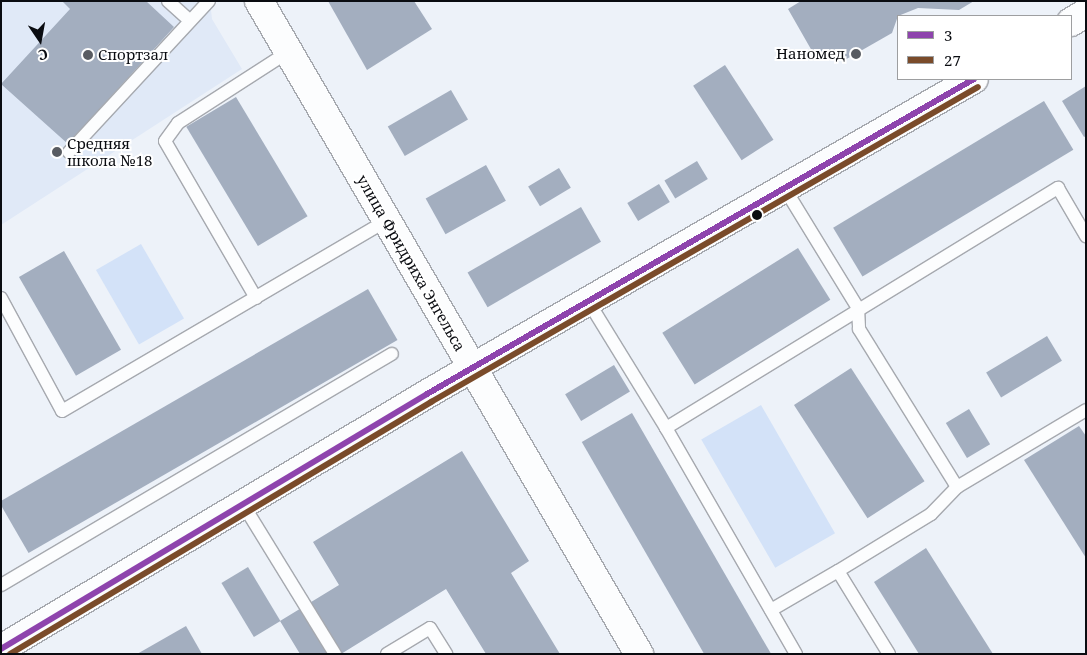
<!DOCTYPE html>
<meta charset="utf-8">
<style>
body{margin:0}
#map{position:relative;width:1087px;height:655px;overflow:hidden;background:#edf2f9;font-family:"Noto Serif",serif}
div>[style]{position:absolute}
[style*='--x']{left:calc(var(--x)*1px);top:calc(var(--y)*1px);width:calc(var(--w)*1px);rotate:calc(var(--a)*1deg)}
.built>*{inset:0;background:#e0e9f7}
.green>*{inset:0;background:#d3e2f8;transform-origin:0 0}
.building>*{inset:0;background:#a3aebf;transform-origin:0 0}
.roads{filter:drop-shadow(1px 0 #a6a9af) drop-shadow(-1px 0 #a6a9af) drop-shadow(0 1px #a6a9af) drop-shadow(0 -1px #a6a9af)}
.service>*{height:12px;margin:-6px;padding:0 6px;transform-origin:6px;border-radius:6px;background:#fcfdfe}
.tertiary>*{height:28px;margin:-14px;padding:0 14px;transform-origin:14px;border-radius:14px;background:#fcfdfe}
.secondary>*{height:28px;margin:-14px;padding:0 14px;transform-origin:14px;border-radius:14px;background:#fcfdfe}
.bus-1>*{height:6px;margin:-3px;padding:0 3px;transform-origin:3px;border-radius:3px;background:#8e44ad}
.bus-2>*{height:6px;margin:-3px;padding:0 3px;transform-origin:3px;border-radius:3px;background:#7a4b2a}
.dots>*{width:14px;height:14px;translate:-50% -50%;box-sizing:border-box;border:2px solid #fff;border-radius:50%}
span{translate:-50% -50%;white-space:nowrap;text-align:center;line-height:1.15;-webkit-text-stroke:4px #fff;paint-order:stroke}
.poi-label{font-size:15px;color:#0a0c11}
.right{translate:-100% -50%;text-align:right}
.left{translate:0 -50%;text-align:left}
.street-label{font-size:15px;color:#0a0c11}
.frame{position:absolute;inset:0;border:2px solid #0a0c11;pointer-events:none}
.legend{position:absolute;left:897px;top:15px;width:175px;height:65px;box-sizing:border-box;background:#fff;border:1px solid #9d9ea0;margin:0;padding:6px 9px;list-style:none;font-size:15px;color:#0a0c11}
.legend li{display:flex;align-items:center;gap:10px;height:25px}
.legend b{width:25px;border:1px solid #9d9ea0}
.north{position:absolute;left:15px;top:15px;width:50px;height:50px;-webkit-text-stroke:4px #fff;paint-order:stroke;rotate:168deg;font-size:14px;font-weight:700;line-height:20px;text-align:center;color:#0a0c11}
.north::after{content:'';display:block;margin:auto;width:18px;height:22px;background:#0a0c11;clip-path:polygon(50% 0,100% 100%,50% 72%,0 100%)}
</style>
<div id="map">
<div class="built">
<i style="clip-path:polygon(1px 1px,210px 1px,212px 19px,242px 69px,1px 225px)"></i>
</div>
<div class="green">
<i style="left:141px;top:244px;width:86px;height:52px;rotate:60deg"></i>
<i style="left:761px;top:405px;width:148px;height:69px;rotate:60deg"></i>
</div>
<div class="building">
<i style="clip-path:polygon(62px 1px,146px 1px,174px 27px,68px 144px,1px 84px,70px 9px)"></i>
<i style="clip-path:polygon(328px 1px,414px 1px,432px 29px,367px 70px)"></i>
<i style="clip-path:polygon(801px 1px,974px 1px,959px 10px,918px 8px,898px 16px,892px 33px,843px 61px,812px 51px,788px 9px)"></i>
<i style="left:725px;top:65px;width:89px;height:38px;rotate:57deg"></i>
<i style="clip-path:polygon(1086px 86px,1086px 136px,1084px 137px,1062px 101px)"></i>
<i style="left:451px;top:90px;width:34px;height:73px;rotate:60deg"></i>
<i style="left:236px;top:97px;width:139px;height:58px;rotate:59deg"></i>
<i style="left:1044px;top:101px;width:57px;height:246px;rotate:59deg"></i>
<i style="left:697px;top:161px;width:21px;height:38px;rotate:59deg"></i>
<i style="left:486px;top:165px;width:41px;height:69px;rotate:61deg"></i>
<i style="left:559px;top:168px;width:23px;height:36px;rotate:59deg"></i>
<i style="left:659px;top:184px;width:21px;height:37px;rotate:59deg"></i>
<i style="left:581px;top:207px;width:40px;height:131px;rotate:60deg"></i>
<i style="left:798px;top:248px;width:61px;height:160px;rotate:58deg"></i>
<i style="left:64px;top:251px;width:114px;height:52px;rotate:60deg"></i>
<i style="left:368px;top:289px;width:59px;height:426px;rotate:60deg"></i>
<i style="left:1047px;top:336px;width:29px;height:71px;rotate:59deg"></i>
<i style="left:614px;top:365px;width:31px;height:57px;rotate:59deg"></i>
<i style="left:851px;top:368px;width:135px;height:68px;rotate:57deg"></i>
<i style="left:969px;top:409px;width:41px;height:27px;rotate:59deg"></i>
<i style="left:632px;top:413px;width:279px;height:58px;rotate:60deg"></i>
<i style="clip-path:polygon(1079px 426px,1086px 436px,1086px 558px,1024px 460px)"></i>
<i style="clip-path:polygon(462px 451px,529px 561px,511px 573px,560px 654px,486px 654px,446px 589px,341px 654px,300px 654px,280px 621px,339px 585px,313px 542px)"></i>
<i style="clip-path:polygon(926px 548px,993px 654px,919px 654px,874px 582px)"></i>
<i style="left:248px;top:567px;width:63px;height:31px;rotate:59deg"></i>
<i style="clip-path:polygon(186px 626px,202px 654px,137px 654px)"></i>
</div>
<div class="roads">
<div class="service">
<i style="--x:168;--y:1;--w:28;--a:42"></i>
<i style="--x:69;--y:152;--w:206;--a:-47.2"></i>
<i style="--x:785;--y:189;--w:140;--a:58.5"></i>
<i style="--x:858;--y:308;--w:21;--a:87"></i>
<i style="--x:859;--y:329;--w:186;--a:58.2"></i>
<i style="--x:1;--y:298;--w:128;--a:61.6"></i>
<i style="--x:62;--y:411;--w:376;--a:-30.4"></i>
<i style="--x:256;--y:298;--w:181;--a:-120.1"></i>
<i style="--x:165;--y:141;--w:22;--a:-54"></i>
<i style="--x:178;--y:123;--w:131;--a:-32.8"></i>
<i style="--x:588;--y:301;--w:149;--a:58.4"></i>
<i style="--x:244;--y:506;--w:174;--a:58.4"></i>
<i style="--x:1;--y:585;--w:454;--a:-30.6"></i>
<i style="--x:771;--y:610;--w:78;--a:-30.2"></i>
<i style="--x:387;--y:654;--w:50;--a:-31.2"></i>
<i style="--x:430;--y:628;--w:31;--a:58"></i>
<i style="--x:796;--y:654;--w:261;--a:-119.9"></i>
<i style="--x:666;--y:428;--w:460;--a:-31.5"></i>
<i style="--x:1058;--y:188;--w:56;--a:59.7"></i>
<i style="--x:889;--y:654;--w:97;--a:-121.6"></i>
<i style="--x:838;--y:571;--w:109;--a:-31.5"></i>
<i style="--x:931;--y:514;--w:37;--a:-46"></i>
<i style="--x:957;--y:487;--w:150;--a:-30.8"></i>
</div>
<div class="tertiary">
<i style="--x:259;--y:1;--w:756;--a:59.8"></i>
</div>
<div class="secondary">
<i style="--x:1071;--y:22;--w:17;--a:-31"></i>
<i style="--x:1;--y:649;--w:496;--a:-30.9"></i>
<i style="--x:427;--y:394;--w:631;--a:-29.94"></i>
</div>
</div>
<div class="bus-1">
<i style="--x:1;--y:649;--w:496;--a:-30.9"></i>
<i style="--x:427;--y:394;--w:631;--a:-29.94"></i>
</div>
<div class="bus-2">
<i style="--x:10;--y:654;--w:491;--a:-30.9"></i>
<i style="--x:431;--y:402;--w:631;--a:-29.94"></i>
</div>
<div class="dots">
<i style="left:856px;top:54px;background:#595c62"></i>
<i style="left:88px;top:55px;background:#595c62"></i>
<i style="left:57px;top:152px;background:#595c62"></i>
<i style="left:757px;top:215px;background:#0a0c11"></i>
</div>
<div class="poi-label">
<span class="right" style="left:845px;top:54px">Наномед</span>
<span class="left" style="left:98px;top:55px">Спортзал</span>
<span class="left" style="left:67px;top:152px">Средняя<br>школа №18</span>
</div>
<div class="street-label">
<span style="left:411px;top:263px;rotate:60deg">улица Фридриха Энгельса</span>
</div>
<div class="frame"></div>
<ul class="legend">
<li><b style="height:6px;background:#8e44ad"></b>3</li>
<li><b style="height:6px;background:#7a4b2a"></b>27</li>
</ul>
<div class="north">С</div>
</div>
